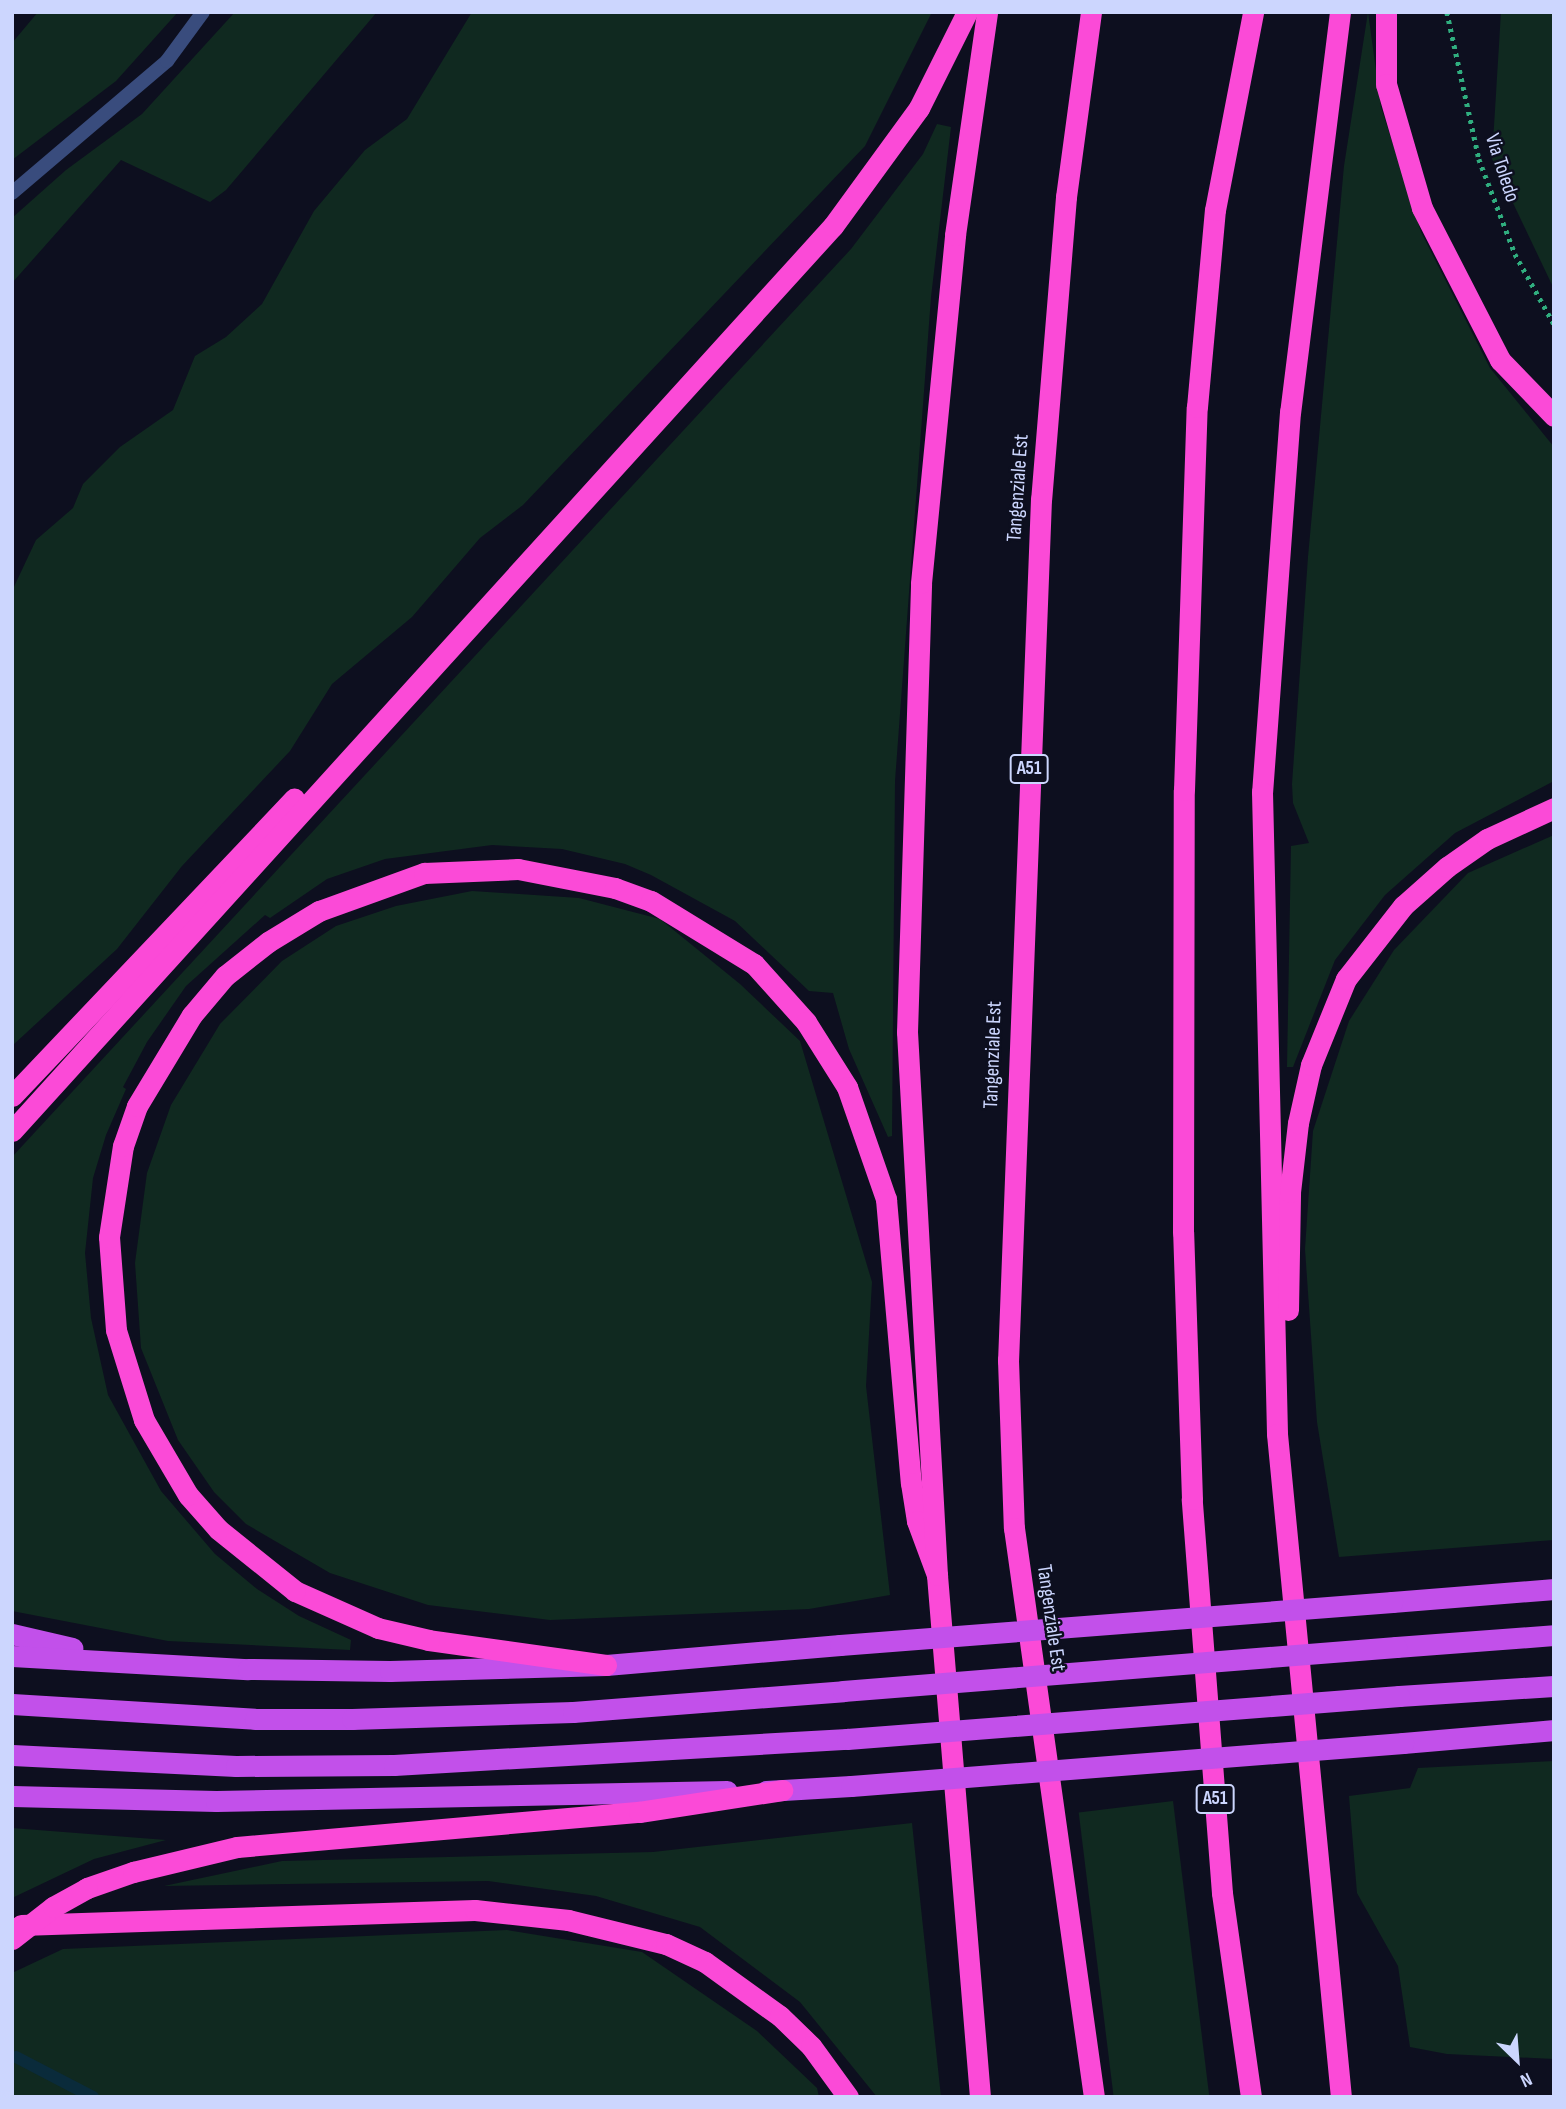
<!DOCTYPE html>
<style>
body{margin:0}
#map{position:relative;width:1566px;height:2109px;overflow:hidden;background:#0d0f1f;font-family:"Sofia Sans Condensed",sans-serif}
div>[style]{position:absolute}
[style*='--x']{left:calc(var(--x)*1px);top:calc(var(--y)*1px);width:calc(var(--w)*1px);rotate:calc(var(--a)*1deg)}
.green>*{inset:0;background:#102920;transform-origin:0 0}
.stream>*{height:12px;margin:-6px;padding:0 6px;transform-origin:6px;border-radius:6px;background:#0a2b3b}
.path>*{height:4.5px;margin-top:-2.25px;transform-origin:0;background:repeating-linear-gradient(90deg,#30ae7f 0 3.5px,transparent 0 8.5px)}
.service>*{height:14px;margin:-7px;padding:0 7px;transform-origin:7px;border-radius:7px;background:#394c7d}
.trunk>*{height:21px;margin:-10.5px;padding:0 10.5px;transform-origin:10.5px;border-radius:10.5px;background:#c250ea}
.motorway>*{height:21px;margin:-10.5px;padding:0 10.5px;transform-origin:10.5px;border-radius:10.5px;background:#fb4ad7}
.trunk-bridge>*{height:21px;margin:-10.5px;padding:0 10.5px;transform-origin:10.5px;border-radius:10.5px;background:#c250ea}
.motorway-bridge>*{height:21px;margin:-10.5px;padding:0 10.5px;transform-origin:10.5px;border-radius:10.5px;background:#fb4ad7}
span{translate:-50% -50%;white-space:nowrap;text-align:center;line-height:1.15;-webkit-text-stroke:5px #0d0f1f;paint-order:stroke}
.shield-label span{padding:2px 5px;background:#0d0f1f;border:2px solid;border-radius:5px;-webkit-text-stroke-width:0}
.shield-label{font-size:19px;color:#ccd6fe;font-weight:700}
.street-label{font-size:21px;color:#ccd6fe}
.frame{position:absolute;inset:0;border:14px solid #ccd6fe;pointer-events:none}
.north{position:absolute;left:1482px;top:2025px;width:70px;height:70px;-webkit-text-stroke:5px #0d0f1f;paint-order:stroke;rotate:155deg;font-size:19px;font-weight:700;line-height:28px;text-align:center;color:#ccd6fe}
.north::after{content:'';display:block;margin:auto;width:24px;height:32px;background:#ccd6fe;clip-path:polygon(50% 0,100% 100%,50% 72%,0 100%)}
</style>
<div id="map">
<div class="green">
<i style="clip-path:polygon(38px 12px,178px 12px,116px 81px,12px 160px,12px 43px)"></i>
<i style="clip-path:polygon(235px 12px,377px 12px,226px 190px,210px 202px,121px 160px,12px 283px,12px 218px,66px 170px,142px 114px)"></i>
<i style="clip-path:polygon(472px 12px,932px 12px,865px 146px,523px 505px,480px 538px,412px 617px,332px 684px,290px 751px,182px 866px,117px 949px,12px 1046px,12px 591px,36px 540px,73px 508px,83px 484px,120px 447px,173px 410px,195px 356px,226px 337px,262px 304px,314px 211px,365px 150px,407px 119px)"></i>
<i style="clip-path:polygon(1368px 12px,1381px 107px,1421px 232px,1490px 368px,1554px 447px,1554px 781px,1455px 833px,1385px 895px,1335px 960px,1293px 1067px,1287px 1067px,1291px 846px,1309px 843px,1293px 803px,1292px 784px,1308px 557px,1344px 166px)"></i>
<i style="clip-path:polygon(1501px 12px,1554px 12px,1554px 289px,1492px 159px)"></i>
<i style="clip-path:polygon(937px 124px,951px 127px,931px 297px,895px 781px,892px 1136px,888px 1137px,849px 1049px,833px 993px,809px 991px,735px 921px,651px 875px,625px 864px,562px 849px,492px 845px,385px 859px,327px 879px,270px 918px,265px 915px,186px 986px,147px 1042px,123px 1087px,126px 1089px,106px 1135px,93px 1178px,85px 1253px,91px 1318px,108px 1395px,161px 1491px,215px 1554px,257px 1589px,299px 1616px,351px 1640px,350px 1650px,168px 1641px,12px 1611px,12px 1157px,851px 249px,923px 154px)"></i>
<i style="clip-path:polygon(1554px 835px,1554px 1540px,1339px 1557px,1317px 1422px,1305px 1249px,1313px 1131px,1349px 1021px,1394px 950px,1468px 873px)"></i>
<i style="clip-path:polygon(472px 891px,579px 898px,660px 919px,740px 984px,800px 1041px,872px 1282px,866px 1386px,890px 1595px,809px 1609px,550px 1620px,428px 1605px,330px 1573px,246px 1524px,214px 1492px,178px 1440px,141px 1348px,135px 1263px,147px 1173px,171px 1105px,220px 1024px,282px 961px,336px 926px,396px 906px)"></i>
<i style="clip-path:polygon(1554px 1761px,1554px 2059px,1447px 2054px,1410px 2047px,1398px 1966px,1357px 1893px,1349px 1796px,1410px 1788px,1418px 1768px)"></i>
<i style="left:1173px;top:1801px;width:298px;height:95px;rotate:83deg"></i>
<i style="clip-path:polygon(912px 1823px,941px 2097px,877px 2097px,800px 2002px,700px 1927px,596px 1896px,488px 1881px,164px 1886px,282px 1861px,653px 1852px)"></i>
<i style="clip-path:polygon(12px 1828px,166px 1840px,94px 1859px,12px 1898px)"></i>
<i style="clip-path:polygon(507px 1930px,642px 1952px,757px 2031px,817px 2088px,819px 2097px,12px 2097px,12px 1973px,63px 1949px)"></i>
</div>
<div class="stream">
<i style="--x:16;--y:2057;--w:87;--a:27.5"></i>
</div>
<div class="path">
<i style="--x:1447;--y:12;--w:150;--a:77.7"></i>
<i style="--x:1479;--y:159;--w:102;--a:69.2"></i>
<i style="--x:1515;--y:254;--w:80;--a:60.9"></i>
</div>
<div class="service">
<i style="--x:12;--y:193;--w:204;--a:-40.4"></i>
<i style="--x:167;--y:61;--w:61;--a:-53.7"></i>
</div>
<div class="trunk">
<i style="--x:1392;--y:1602;--w:163;--a:-4.6"></i>
<i style="--x:12;--y:1634;--w:62;--a:13.1"></i>
<i style="--x:1396;--y:1647;--w:158;--a:-4.3"></i>
<i style="--x:12;--y:1656;--w:236;--a:3.2"></i>
<i style="--x:248;--y:1669;--w:142;--a:0.8"></i>
<i style="--x:390;--y:1671;--w:216;--a:-1.6"></i>
<i style="--x:606;--y:1665;--w:235;--a:-4.9"></i>
<i style="--x:1399;--y:1696;--w:155;--a:-3.7"></i>
<i style="--x:12;--y:1704;--w:243;--a:3.5"></i>
<i style="--x:255;--y:1719;--w:97;--a:0"></i>
<i style="--x:352;--y:1719;--w:221;--a:-1.8"></i>
<i style="--x:573;--y:1712;--w:271;--a:-4.4"></i>
<i style="--x:1403;--y:1743;--w:152;--a:-4.9"></i>
<i style="--x:12;--y:1755;--w:224;--a:2.8"></i>
<i style="--x:236;--y:1766;--w:158;--a:-0.4"></i>
<i style="--x:394;--y:1765;--w:454;--a:-3.3"></i>
<i style="--x:766;--y:1791;--w:85;--a:-3.4"></i>
<i style="--x:12;--y:1796;--w:204;--a:1.4"></i>
<i style="--x:216;--y:1801;--w:511;--a:-1.12"></i>
</div>
<div class="motorway">
<i style="--x:1091;--y:12;--w:187;--a:97.7"></i>
<i style="--x:1066;--y:197;--w:303;--a:94.7"></i>
<i style="--x:1041;--y:499;--w:862;--a:92.19"></i>
<i style="--x:1008;--y:1360;--w:168;--a:88"></i>
<i style="--x:1014;--y:1528;--w:575;--a:82"></i>
<i style="--x:1340;--y:12;--w:403;--a:97.1"></i>
<i style="--x:1290;--y:412;--w:381;--a:94.2"></i>
<i style="--x:1262;--y:792;--w:642;--a:88.66"></i>
<i style="--x:1277;--y:1434;--w:666;--a:84.49"></i>
<i style="--x:1386;--y:12;--w:72;--a:90"></i>
<i style="--x:1386;--y:84;--w:129;--a:73.8"></i>
<i style="--x:1422;--y:208;--w:171;--a:62.8"></i>
<i style="--x:1500;--y:360;--w:78;--a:46"></i>
<i style="--x:12;--y:1096;--w:410;--a:-46.5"></i>
<i style="--x:12;--y:1131;--w:1222;--a:-47.79"></i>
<i style="--x:833;--y:226;--w:146;--a:-53.9"></i>
<i style="--x:919;--y:108;--w:107;--a:-63.4"></i>
<i style="--x:1288;--y:1310;--w:118;--a:-89"></i>
<i style="--x:1290;--y:1192;--w:69;--a:-83.4"></i>
<i style="--x:1298;--y:1123;--w:59;--a:-77.4"></i>
<i style="--x:1311;--y:1065;--w:93;--a:-67.9"></i>
<i style="--x:1346;--y:979;--w:93;--a:-52"></i>
<i style="--x:1403;--y:906;--w:59;--a:-41.6"></i>
<i style="--x:1447;--y:867;--w:49;--a:-35"></i>
<i style="--x:1487;--y:839;--w:74;--a:-24.8"></i>
<i style="--x:606;--y:1665;--w:179;--a:-172"></i>
<i style="--x:429;--y:1640;--w:52;--a:-166.8"></i>
<i style="--x:378;--y:1628;--w:91;--a:-156"></i>
<i style="--x:295;--y:1591;--w:99;--a:-141.2"></i>
<i style="--x:218;--y:1529;--w:45;--a:-131.4"></i>
<i style="--x:188;--y:1495;--w:87;--a:-120.4"></i>
<i style="--x:144;--y:1420;--w:94;--a:-107.3"></i>
<i style="--x:116;--y:1330;--w:93;--a:-94.3"></i>
<i style="--x:109;--y:1237;--w:92;--a:-81.3"></i>
<i style="--x:123;--y:1146;--w:42;--a:-70.7"></i>
<i style="--x:137;--y:1106;--w:106;--a:-58.9"></i>
<i style="--x:192;--y:1015;--w:51;--a:-49.8"></i>
<i style="--x:225;--y:976;--w:55;--a:-38.3"></i>
<i style="--x:268;--y:942;--w:60;--a:-31.3"></i>
<i style="--x:319;--y:911;--w:112;--a:-19.9"></i>
<i style="--x:424;--y:873;--w:94;--a:-2.4"></i>
<i style="--x:518;--y:869;--w:99;--a:11.1"></i>
<i style="--x:615;--y:888;--w:38;--a:20"></i>
<i style="--x:651;--y:901;--w:121;--a:31.5"></i>
<i style="--x:754;--y:964;--w:78;--a:48.1"></i>
<i style="--x:806;--y:1022;--w:77;--a:57.8"></i>
<i style="--x:847;--y:1087;--w:119;--a:70.8"></i>
<i style="--x:886;--y:1199;--w:285;--a:85"></i>
<i style="--x:911;--y:1483;--w:38;--a:81"></i>
<i style="--x:917;--y:1521;--w:58;--a:69.7"></i>
<i style="--x:87;--y:1888;--w:49;--a:-19.2"></i>
<i style="--x:133;--y:1872;--w:107;--a:-13.5"></i>
<i style="--x:237;--y:1847;--w:404;--a:-5"></i>
<i style="--x:639;--y:1812;--w:145;--a:-8.7"></i>
<i style="--x:21;--y:1925;--w:454;--a:-1.9"></i>
<i style="--x:475;--y:1910;--w:94;--a:6.1"></i>
<i style="--x:568;--y:1920;--w:101;--a:13.8"></i>
<i style="--x:666;--y:1944;--w:43;--a:24.8"></i>
<i style="--x:705;--y:1962;--w:92;--a:35.8"></i>
<i style="--x:780;--y:2016;--w:43;--a:44.1"></i>
<i style="--x:811;--y:2046;--w:63;--a:54"></i>
<i style="--x:980;--y:2097;--w:524;--a:-94.71"></i>
<i style="--x:937;--y:1575;--w:544;--a:-93.16"></i>
<i style="--x:907;--y:1032;--w:449;--a:-88.2"></i>
<i style="--x:921;--y:583;--w:350;--a:-84.4"></i>
<i style="--x:955;--y:235;--w:225;--a:-81.8"></i>
<i style="--x:1251;--y:2097;--w:206;--a:-98.1"></i>
<i style="--x:1222;--y:1893;--w:395;--a:-94.4"></i>
<i style="--x:1192;--y:1499;--w:267;--a:-91.9"></i>
<i style="--x:1183;--y:1232;--w:442;--a:-89.9"></i>
<i style="--x:1184;--y:790;--w:383;--a:-88.1"></i>
<i style="--x:1197;--y:407;--w:198;--a:-84.8"></i>
<i style="--x:1215;--y:210;--w:202;--a:-79.1"></i>
</div>
<div class="trunk-bridge">
<i style="--x:840;--y:1645;--w:554;--a:-4.45"></i>
<i style="--x:843;--y:1691;--w:555;--a:-4.55"></i>
<i style="--x:847;--y:1739;--w:554;--a:-4.45"></i>
<i style="--x:851;--y:1786;--w:554;--a:-4.45"></i>
</div>
<div class="motorway-bridge">
<i style="--x:12;--y:1939;--w:52;--a:-38"></i>
<i style="--x:53;--y:1907;--w:39;--a:-29"></i>
</div>
<div class="shield-label">
<span style="left:1029px;top:769px">A51</span>
<span style="left:1215px;top:1799px">A51</span>
</div>
<div class="street-label">
<span style="left:1502px;top:168px;rotate:72deg">Via Toledo</span>
<span style="left:1018px;top:488px;rotate:-86deg">Tangenziale Est</span>
<span style="left:993px;top:1055px;rotate:-88deg">Tangenziale Est</span>
<span style="left:1051px;top:1618px;rotate:82deg">Tangenziale Est</span>
</div>
<div class="frame"></div>
<div class="north">N</div>
</div>
